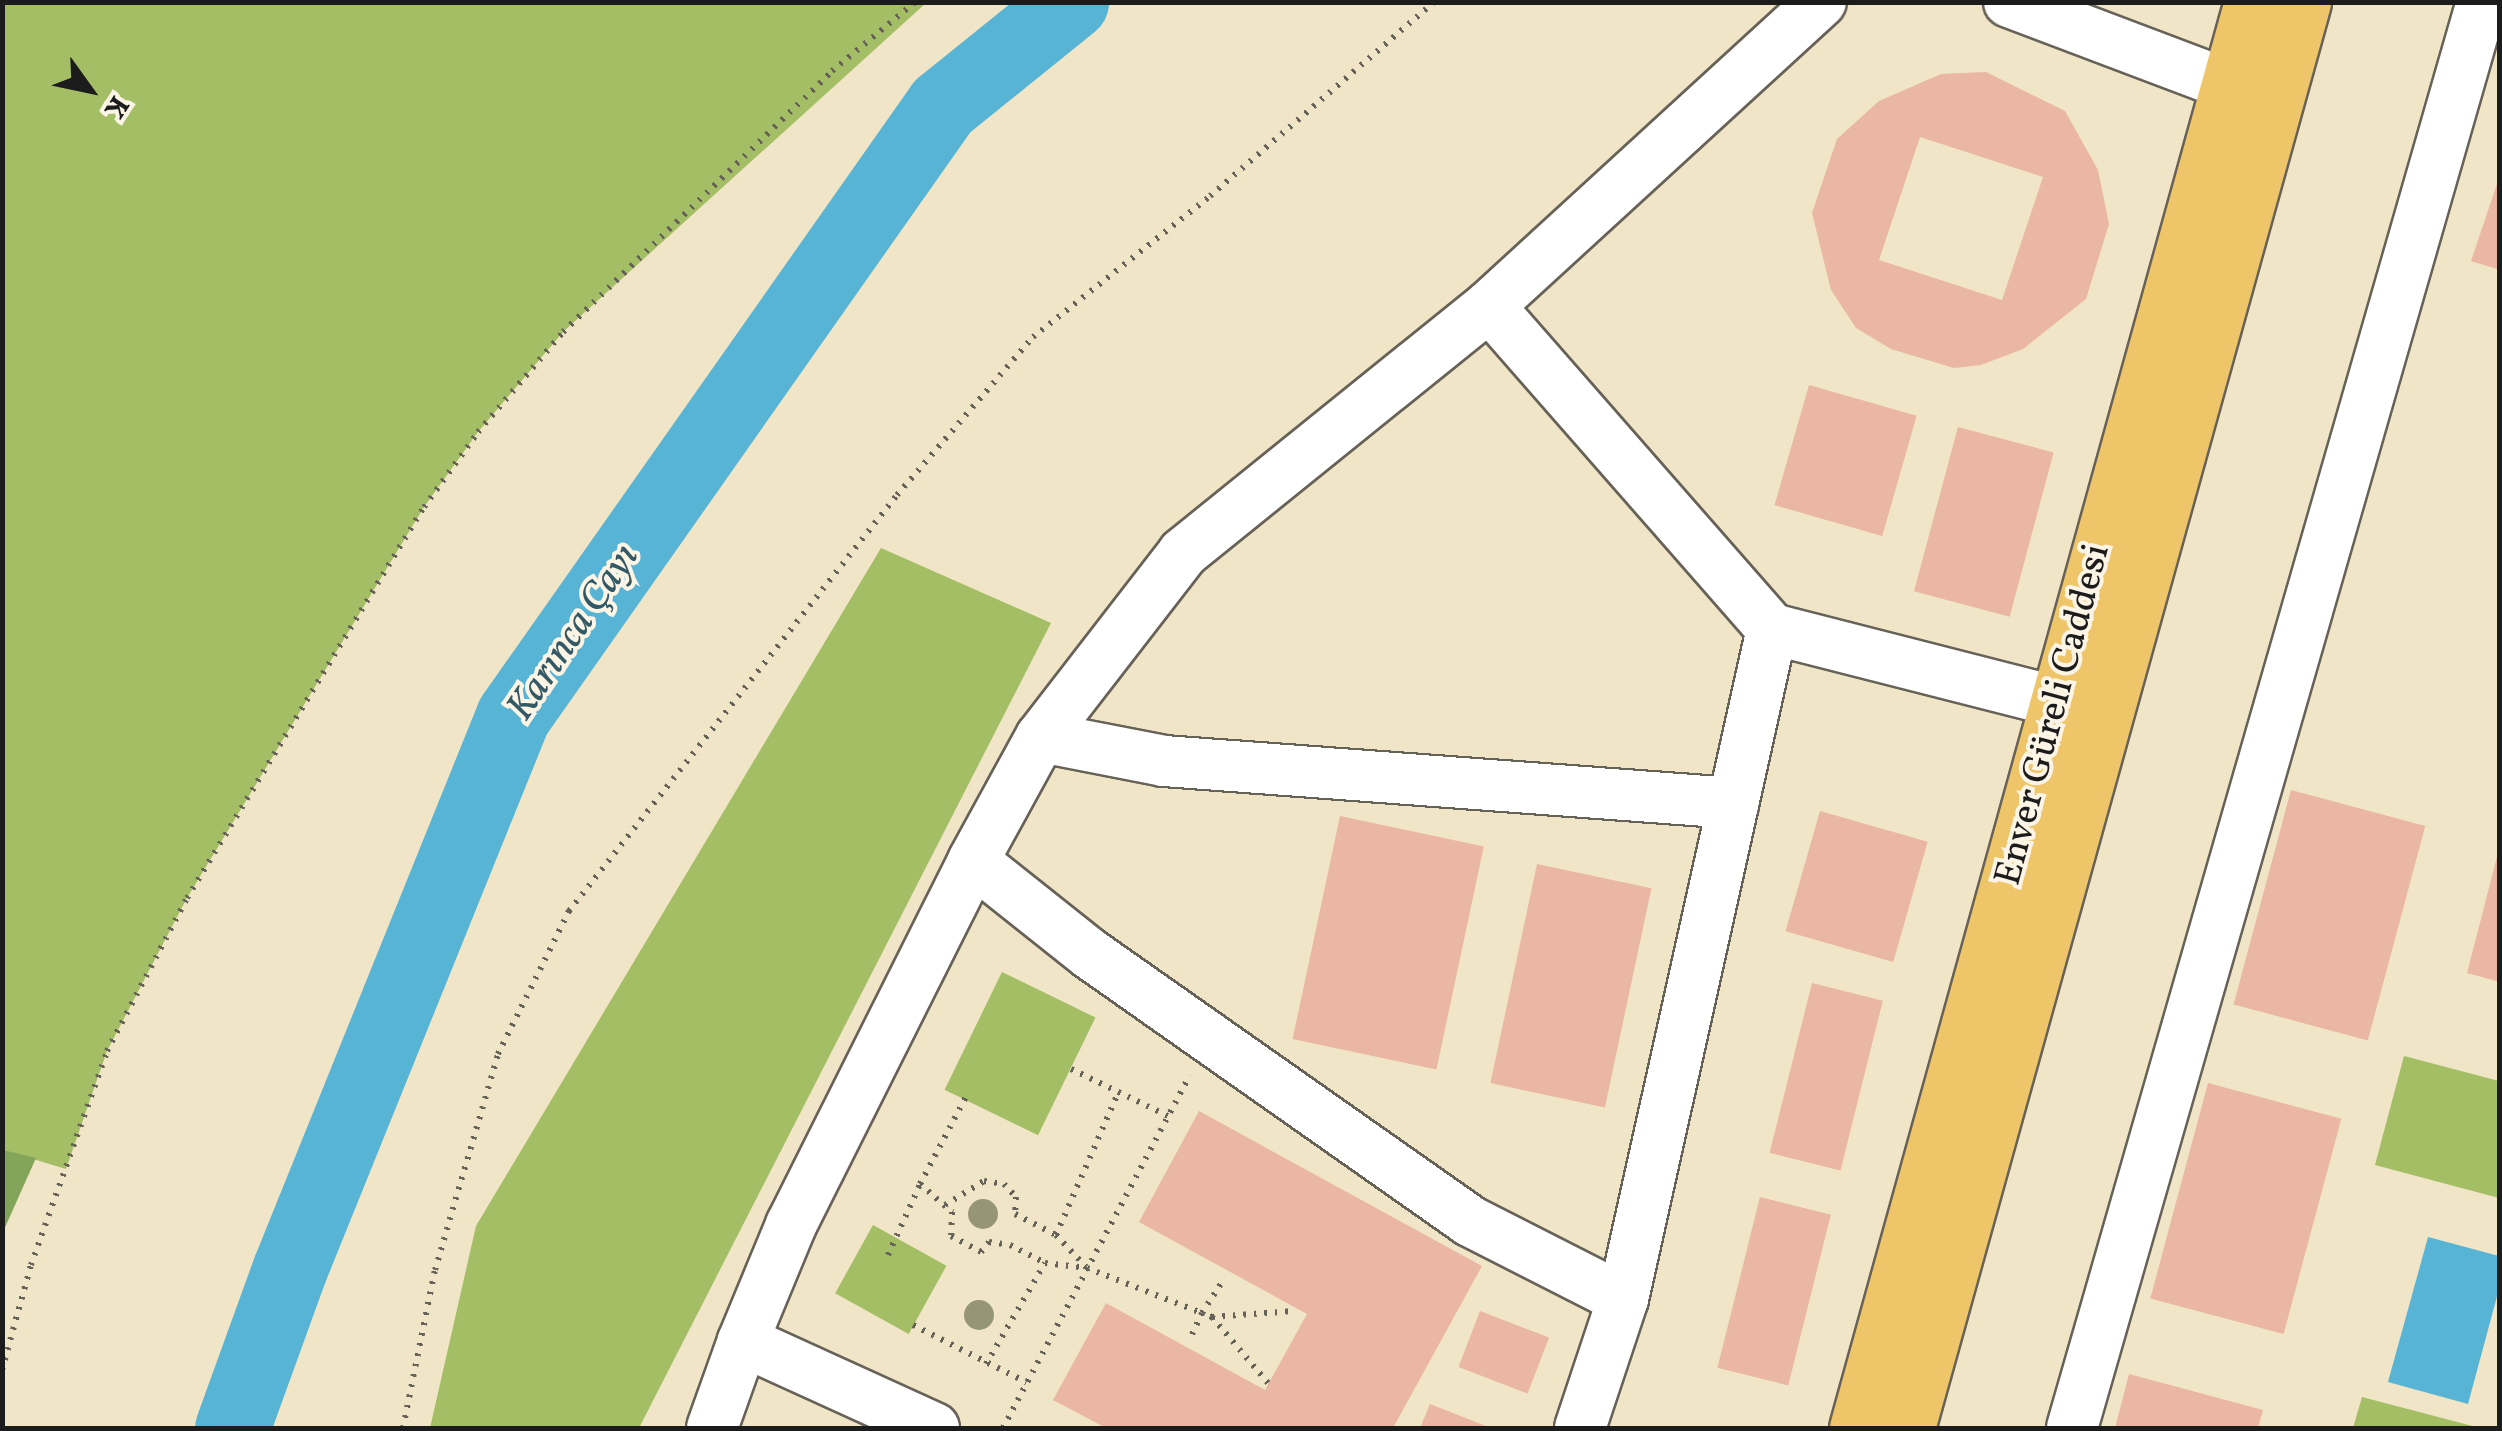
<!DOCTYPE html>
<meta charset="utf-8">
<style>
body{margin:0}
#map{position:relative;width:2502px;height:1431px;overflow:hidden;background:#f1e5c7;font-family:Vollkorn,serif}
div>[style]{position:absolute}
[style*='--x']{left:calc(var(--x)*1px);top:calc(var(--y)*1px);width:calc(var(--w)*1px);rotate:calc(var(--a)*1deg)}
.green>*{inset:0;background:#a3be64;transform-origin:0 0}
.forest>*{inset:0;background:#82a55a}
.water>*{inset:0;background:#57b4d5}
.river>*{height:75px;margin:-37.5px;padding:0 37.5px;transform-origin:37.5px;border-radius:37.5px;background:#57b4d5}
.building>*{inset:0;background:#e9b7a3;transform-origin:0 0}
.path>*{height:6px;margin-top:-3px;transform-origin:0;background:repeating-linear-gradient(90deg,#676258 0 2.5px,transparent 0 10.5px)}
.roads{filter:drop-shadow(2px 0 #676258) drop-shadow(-2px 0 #676258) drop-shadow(0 2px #676258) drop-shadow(0 -2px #676258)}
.street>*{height:50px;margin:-25px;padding:0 25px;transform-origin:25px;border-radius:25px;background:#fff}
.primary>*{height:55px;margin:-27.5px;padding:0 27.5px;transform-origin:27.5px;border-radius:27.5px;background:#eec569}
.trees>*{width:30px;height:30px;margin:-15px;border-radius:50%;background:#969677}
span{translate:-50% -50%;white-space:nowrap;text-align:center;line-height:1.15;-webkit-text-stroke:8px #fcf5e5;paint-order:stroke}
.street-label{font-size:38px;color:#1c1c1c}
.water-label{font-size:40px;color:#345966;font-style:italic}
.frame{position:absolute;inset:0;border:5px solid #1c1c1c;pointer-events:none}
.north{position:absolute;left:40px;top:40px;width:100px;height:100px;-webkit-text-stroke:8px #fcf5e5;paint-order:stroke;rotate:123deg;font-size:28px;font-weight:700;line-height:40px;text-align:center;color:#1c1c1c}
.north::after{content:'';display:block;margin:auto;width:35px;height:45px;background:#1c1c1c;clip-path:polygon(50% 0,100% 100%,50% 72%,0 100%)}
</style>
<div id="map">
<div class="green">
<i style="clip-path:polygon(3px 3px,926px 3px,563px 332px,478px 432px,424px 507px,187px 898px,107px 1051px,66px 1169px,3px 1150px)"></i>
<i style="clip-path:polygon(881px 548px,1051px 623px,639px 1428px,430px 1428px,476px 1226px)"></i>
<i style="left:1002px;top:972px;width:104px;height:131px;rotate:26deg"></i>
<i style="clip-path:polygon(2404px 1056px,2499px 1081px,2499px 1198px,2375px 1165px)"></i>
<i style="left:873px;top:1225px;width:84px;height:78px;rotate:29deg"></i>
<i style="clip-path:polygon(2362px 1397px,2480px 1428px,2353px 1428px)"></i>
</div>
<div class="forest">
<i style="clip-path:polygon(3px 1150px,36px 1158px,3px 1232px,2px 1150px)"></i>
</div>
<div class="water">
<i style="clip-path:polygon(2428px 1237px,2499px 1256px,2499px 1289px,2468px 1404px,2388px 1382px)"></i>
</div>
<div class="river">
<i style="--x:232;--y:1428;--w:170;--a:-70.1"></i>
<i style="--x:290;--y:1268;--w:595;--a:-68"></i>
<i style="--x:513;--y:716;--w:746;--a:-54.88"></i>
<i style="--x:942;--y:106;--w:166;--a:-38.9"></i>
</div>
<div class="building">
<i style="clip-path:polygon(evenodd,1986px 72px,2065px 111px,2098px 170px,2109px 224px,2086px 299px,2023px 349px,1981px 365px,1954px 368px,1891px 349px,1856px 328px,1831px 290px,1812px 213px,1837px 139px,1879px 101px,1941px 74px,1986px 72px,1920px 137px,2043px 177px,2002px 300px,1879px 260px,1920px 137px)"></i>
<i style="clip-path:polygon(2499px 178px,2500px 178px,2500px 270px,2471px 261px)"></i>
<i style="left:1809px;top:385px;width:112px;height:125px;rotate:16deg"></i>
<i style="left:1958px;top:427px;width:99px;height:170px;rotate:15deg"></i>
<i style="left:2291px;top:790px;width:139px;height:222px;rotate:15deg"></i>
<i style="left:1820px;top:811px;width:112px;height:125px;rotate:16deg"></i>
<i style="left:1340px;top:816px;width:147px;height:228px;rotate:12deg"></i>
<i style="clip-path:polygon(2498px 853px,2500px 853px,2500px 982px,2467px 973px)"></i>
<i style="left:1537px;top:864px;width:117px;height:224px;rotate:12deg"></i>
<i style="left:1812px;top:983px;width:73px;height:175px;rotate:14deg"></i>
<i style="left:2208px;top:1083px;width:138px;height:223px;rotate:15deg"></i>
<i style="clip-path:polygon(1199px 1111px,1482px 1266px,1393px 1428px,1106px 1428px,1053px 1400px,1106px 1303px,1265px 1390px,1307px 1314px,1139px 1222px)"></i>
<i style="left:1760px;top:1197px;width:73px;height:176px;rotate:14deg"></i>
<i style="left:1480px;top:1311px;width:74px;height:60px;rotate:21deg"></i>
<i style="clip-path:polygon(2129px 1374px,2263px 1410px,2258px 1428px,2115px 1428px)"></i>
<i style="clip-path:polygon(1430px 1404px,1491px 1428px,1420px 1428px)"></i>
</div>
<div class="path">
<i style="--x:1071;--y:1069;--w:108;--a:25.9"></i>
<i style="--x:920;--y:1184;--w:101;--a:-62.2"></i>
<i style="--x:945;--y:1205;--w:46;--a:-31.6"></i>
<i style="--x:984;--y:1181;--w:20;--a:9"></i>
<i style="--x:1004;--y:1184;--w:18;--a:47"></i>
<i style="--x:1016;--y:1197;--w:17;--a:93"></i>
<i style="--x:1015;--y:1214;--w:46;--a:27.1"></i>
<i style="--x:1056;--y:1235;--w:44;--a:46.8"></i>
<i style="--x:1056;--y:1235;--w:155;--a:-66.4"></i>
<i style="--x:888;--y:1255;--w:78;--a:-65.7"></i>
<i style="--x:920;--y:1184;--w:43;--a:41.2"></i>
<i style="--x:952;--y:1212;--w:24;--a:92"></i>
<i style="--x:951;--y:1236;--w:34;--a:28"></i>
<i style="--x:981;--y:1252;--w:13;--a:-51"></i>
<i style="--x:989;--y:1242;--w:21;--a:8"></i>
<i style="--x:1010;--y:1245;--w:39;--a:27"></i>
<i style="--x:1045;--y:1263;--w:42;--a:6.8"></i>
<i style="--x:1087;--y:1268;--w:123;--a:21.4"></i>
<i style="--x:1202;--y:1313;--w:31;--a:115"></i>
<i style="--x:1212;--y:1317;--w:11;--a:-158"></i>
<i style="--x:1202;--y:1313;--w:35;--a:-57"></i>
<i style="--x:913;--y:1325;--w:127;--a:26.8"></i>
<i style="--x:986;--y:1364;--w:117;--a:-59.7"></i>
<i style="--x:2;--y:1370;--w:109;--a:-74.6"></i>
<i style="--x:31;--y:1265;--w:227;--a:-70.4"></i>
<i style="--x:107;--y:1051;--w:173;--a:-62.4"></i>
<i style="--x:187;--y:898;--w:457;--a:-58.8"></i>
<i style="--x:424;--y:507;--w:92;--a:-54.2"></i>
<i style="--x:478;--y:432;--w:131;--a:-49.6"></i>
<i style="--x:563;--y:332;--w:375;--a:-44.1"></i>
<i style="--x:832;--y:71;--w:108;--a:-39.7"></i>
<i style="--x:1268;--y:1383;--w:87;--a:-130.3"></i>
<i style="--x:1212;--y:1317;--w:82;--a:-4.2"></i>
<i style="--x:403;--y:1428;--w:161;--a:-78.6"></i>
<i style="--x:435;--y:1270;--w:225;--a:-73.7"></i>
<i style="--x:498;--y:1054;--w:160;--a:-63.6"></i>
<i style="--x:569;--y:911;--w:530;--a:-51.75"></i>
<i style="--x:897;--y:495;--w:208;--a:-49.3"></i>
<i style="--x:1033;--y:337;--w:226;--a:-38.5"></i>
<i style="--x:1210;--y:196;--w:296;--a:-40.9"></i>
<i style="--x:1003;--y:1428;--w:399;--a:-62.1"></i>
</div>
<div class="roads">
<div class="street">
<i style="--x:2009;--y:2;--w:235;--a:20.7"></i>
<i style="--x:1489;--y:306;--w:450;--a:-42.5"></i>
<i style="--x:1772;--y:629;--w:686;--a:102.54"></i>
<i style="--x:1623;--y:1299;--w:172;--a:-153"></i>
<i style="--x:1470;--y:1221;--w:464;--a:-144.9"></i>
<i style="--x:1090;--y:954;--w:149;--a:-141.5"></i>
<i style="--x:973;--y:861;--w:141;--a:-61.3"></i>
<i style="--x:1041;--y:737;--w:232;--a:-52.3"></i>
<i style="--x:1183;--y:553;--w:393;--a:-38.9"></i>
<i style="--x:1489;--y:306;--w:429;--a:48.8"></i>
<i style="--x:1772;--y:629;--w:270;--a:14.3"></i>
<i style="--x:1041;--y:737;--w:125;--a:11"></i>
<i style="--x:1164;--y:761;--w:571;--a:4.22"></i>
<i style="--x:712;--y:1428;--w:92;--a:-70.4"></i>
<i style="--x:934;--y:1428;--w:210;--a:-155.5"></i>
<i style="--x:743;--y:1341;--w:126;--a:-67.5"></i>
<i style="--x:791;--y:1225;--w:407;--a:-63.4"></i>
<i style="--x:1580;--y:1428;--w:136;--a:-71.6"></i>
<i style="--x:2072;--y:1428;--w:1484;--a:-73.96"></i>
</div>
<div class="primary">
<i style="--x:1857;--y:1428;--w:1480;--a:-74.52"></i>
<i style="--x:1907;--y:1428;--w:1480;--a:-74.48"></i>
</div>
</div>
<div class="trees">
<i style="left:983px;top:1214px"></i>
<i style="left:979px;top:1315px"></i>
</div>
<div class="street-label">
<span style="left:2054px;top:715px;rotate:-75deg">Enver Güreli Caddesi</span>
</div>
<div class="water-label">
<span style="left:574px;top:633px;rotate:-56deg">Karınca Çayı</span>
</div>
<div class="frame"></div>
<div class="north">K</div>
</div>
